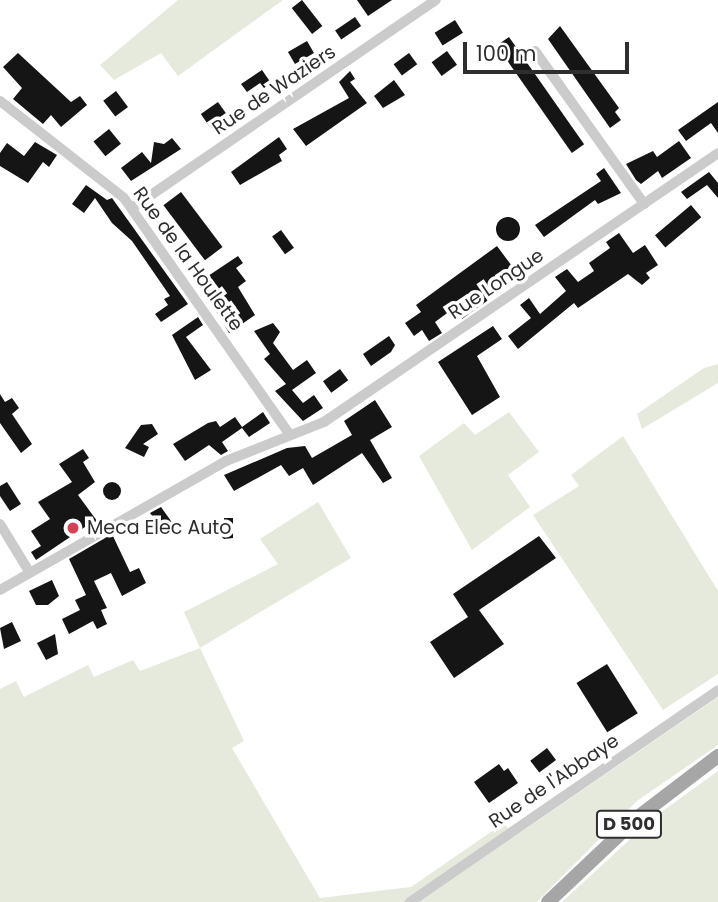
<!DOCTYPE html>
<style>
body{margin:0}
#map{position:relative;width:718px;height:902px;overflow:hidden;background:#fff;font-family:Poppins,sans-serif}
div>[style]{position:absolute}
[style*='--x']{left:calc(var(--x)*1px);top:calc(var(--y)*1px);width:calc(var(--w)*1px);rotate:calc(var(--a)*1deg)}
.green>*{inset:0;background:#e5eadd}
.building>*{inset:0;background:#151515;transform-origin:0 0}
.round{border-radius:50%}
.street>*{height:10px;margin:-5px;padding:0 5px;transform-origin:5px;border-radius:5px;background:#cbcbcb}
.primary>*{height:14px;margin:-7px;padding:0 7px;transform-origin:7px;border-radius:7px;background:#a6a6a6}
.dots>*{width:19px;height:19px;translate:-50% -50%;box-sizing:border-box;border:4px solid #fff;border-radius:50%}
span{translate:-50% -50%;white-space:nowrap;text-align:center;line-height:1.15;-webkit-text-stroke:7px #fff;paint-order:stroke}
.shield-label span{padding:2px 5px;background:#fff;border:2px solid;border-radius:5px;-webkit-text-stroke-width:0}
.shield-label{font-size:18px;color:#2e2e2e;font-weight:700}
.street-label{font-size:19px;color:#2e2e2e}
.poi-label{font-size:19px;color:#2e2e2e}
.left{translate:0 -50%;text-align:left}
.scale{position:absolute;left:463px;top:42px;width:166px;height:32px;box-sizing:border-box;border:4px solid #2e2e2e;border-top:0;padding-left:9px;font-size:21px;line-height:24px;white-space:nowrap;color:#2e2e2e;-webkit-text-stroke:5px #fff;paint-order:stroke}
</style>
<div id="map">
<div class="green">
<i style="clip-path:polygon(178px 0,283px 0,178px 76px,161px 53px,114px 80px,100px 65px)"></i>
<i style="clip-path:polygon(718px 364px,718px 383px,642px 429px,637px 414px,704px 368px)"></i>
<i style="clip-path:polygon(509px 412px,539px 452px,508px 475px,530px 507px,472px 550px,419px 456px,464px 423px,475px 435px)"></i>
<i style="clip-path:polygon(623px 436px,718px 591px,718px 674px,663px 710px,533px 515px,579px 486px,571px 475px)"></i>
<i style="clip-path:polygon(318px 502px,351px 558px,200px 648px,244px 741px,232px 748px,320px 898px,411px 887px,504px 823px,514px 837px,718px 697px,718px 745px,637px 801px,537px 902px,0 902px,0 689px,16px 681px,24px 697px,88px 665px,94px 677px,133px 660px,140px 671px,200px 648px,184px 612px,278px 564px,260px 539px)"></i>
<i style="clip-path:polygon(718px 771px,718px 902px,562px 902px,653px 818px)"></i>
</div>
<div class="building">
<i style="left:302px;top:0;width:33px;height:13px;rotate:52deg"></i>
<i style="clip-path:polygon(357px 0,392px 0,368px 16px)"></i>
<i style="left:355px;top:17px;width:11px;height:24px;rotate:56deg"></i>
<i style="left:455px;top:20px;width:15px;height:24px;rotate:58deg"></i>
<i style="clip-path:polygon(560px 26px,619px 108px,615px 112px,621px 120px,610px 128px,548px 39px)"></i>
<i style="left:509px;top:37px;width:131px;height:15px;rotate:55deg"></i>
<i style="left:307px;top:41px;width:14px;height:22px;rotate:60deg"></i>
<i style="left:447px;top:51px;width:17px;height:19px;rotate:54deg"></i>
<i style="clip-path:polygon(18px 53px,71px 102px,80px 96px,87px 105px,61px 127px,51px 115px,43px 124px,13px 99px,22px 88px,3px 67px)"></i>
<i style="left:409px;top:53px;width:14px;height:19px;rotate:54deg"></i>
<i style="clip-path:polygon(262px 70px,271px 83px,264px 88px,260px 83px,247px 92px,241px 84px)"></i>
<i style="clip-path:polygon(350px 71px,355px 79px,350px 82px,367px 103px,306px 146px,293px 129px,349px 98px,339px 82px)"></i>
<i style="clip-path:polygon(394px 80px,405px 95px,383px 108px,374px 96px)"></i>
<i style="left:116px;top:91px;width:20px;height:16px;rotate:53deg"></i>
<i style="left:218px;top:102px;width:16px;height:21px;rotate:55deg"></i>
<i style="clip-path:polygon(718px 102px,718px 133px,711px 123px,686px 141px,678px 130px)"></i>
<i style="left:109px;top:129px;width:19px;height:20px;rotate:51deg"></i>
<i style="clip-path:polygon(279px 137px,287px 149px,279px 155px,282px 161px,240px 185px,231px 172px)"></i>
<i style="clip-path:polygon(172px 138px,181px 149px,131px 181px,121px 168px,142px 152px,151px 163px,154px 142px,164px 144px)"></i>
<i style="clip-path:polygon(679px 141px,691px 158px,662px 178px,658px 171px,641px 184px,636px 180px,626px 164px,653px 151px,657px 157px)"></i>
<i style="clip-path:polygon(35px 142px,57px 155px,49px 167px,43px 162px,28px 183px,0 166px,0 153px,7px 143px,24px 156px)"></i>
<i style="clip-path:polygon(604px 168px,621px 193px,598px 204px,595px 200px,544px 237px,535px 225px,601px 181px,596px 174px)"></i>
<i style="clip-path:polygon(709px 172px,718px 183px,718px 198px,707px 185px,687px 199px,681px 192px)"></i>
<i style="clip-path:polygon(86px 185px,107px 200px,112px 198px,188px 304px,161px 322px,155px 314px,168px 305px,164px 299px,170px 296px,132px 241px,112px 223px,95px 198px,84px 213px,72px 204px)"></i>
<i style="left:181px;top:192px;width:69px;height:22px;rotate:53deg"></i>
<i style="left:691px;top:205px;width:16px;height:47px;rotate:50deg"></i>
<i class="round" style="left:496px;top:217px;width:24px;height:24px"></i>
<i style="left:281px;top:230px;width:22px;height:11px;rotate:54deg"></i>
<i style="clip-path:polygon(619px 233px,633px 253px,645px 245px,658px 265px,646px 273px,650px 278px,642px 285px,628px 274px,578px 308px,574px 303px,518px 349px,508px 336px,531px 318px,520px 305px,529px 298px,540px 314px,566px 291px,555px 277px,567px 269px,578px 282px,594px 271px,589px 263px,610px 248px,606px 242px)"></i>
<i style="clip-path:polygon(497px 246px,520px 277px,462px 319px,454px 308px,435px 322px,442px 333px,429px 341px,422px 330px,414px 336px,405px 323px,421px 312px,416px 305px)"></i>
<i style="clip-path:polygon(238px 256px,243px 263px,236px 268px,246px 281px,238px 287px,255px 315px,229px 333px,199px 282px)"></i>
<i style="clip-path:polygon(198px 317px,203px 325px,186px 337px,211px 370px,195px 380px,172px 335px)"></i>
<i style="clip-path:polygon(273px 323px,280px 332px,273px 343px,293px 370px,307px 360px,316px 373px,292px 390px,303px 403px,314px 395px,323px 408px,303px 421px,275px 391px,286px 384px,264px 359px,270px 354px,254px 331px)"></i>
<i style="clip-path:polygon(493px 326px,502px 339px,477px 356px,500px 397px,472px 415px,438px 362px)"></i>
<i style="clip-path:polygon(389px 336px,395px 345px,391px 352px,371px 366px,363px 354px)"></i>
<i style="left:340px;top:369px;width:14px;height:21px;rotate:54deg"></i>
<i style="clip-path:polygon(0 394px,5px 402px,12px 398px,19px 408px,12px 414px,32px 444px,21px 453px,0 423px)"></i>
<i style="clip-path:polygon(375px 400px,392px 427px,370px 440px,392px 478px,383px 483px,362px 453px,313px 485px,303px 468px,289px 476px,281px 465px,234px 491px,224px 475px,287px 448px,305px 446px,312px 458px,352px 435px,344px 421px)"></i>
<i style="clip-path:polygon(263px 412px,270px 423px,249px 437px,242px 428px,222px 442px,228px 451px,221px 455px,209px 445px,185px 461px,173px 444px,208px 423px,216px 421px,220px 427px,235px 417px,242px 427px)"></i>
<i style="clip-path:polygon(152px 424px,158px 434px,143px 444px,149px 447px,144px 457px,125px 448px,141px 425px)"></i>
<i style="clip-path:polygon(83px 449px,89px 458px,83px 462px,95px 482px,78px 495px,100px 525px,91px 530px,88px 525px,36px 560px,31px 552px,41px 546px,31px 531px,50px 519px,38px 502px,72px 482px,59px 464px)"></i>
<i class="round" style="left:103px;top:482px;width:18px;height:18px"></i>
<i style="clip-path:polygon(7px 482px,21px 504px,10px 511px,0 496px,0 486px)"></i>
<i style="clip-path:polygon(161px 507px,176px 528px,167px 535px,150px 513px)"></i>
<i style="clip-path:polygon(224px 518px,233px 518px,233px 538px,224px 539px,212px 528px,224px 528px)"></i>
<i style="clip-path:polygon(112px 534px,130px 572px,139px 568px,146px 583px,122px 596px,111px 573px,94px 581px,107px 608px,101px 610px,107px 624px,97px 629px,93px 621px,69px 634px,62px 619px,80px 610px,75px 600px,86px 595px,69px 559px)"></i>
<i style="clip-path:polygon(539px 536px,556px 558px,479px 610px,504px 644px,454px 678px,430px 642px,468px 617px,453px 594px)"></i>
<i style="clip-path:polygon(52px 580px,59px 596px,48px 605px,36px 605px,29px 591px)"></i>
<i style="clip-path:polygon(12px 622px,21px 641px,4px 649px,0 628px)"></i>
<i style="clip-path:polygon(55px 634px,58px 654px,46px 660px,37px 643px)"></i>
<i style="left:607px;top:664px;width:58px;height:36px;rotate:58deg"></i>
<i style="left:547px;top:748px;width:15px;height:21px;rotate:53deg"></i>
<i style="clip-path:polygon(499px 764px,504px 771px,508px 768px,518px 783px,489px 803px,474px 782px)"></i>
</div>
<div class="street">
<i style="--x:535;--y:51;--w:188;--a:54.5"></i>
<i style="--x:0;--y:101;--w:157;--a:38"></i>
<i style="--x:124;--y:198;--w:289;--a:55"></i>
<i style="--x:132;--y:208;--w:368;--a:-34.4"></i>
<i style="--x:0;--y:524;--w:57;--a:58.5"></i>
<i style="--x:0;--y:590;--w:260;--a:-29.7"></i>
<i style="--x:226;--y:461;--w:105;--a:-21.7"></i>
<i style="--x:324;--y:422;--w:477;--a:-34.3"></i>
<i style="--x:410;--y:902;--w:374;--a:-34.5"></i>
</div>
<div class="primary">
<i style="--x:548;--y:902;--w:124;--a:-43.4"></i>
<i style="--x:638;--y:817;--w:101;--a:-37.3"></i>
</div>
<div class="dots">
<i style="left:73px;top:528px;background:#d54055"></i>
</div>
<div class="shield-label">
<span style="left:629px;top:824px">D 500</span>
</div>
<div class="street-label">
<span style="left:274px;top:90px;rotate:-34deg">Rue de Waziers</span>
<span style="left:188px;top:259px;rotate:54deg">Rue de la Houlette</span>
<span style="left:496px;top:284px;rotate:-34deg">Rue Longue</span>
<span style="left:554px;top:781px;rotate:-34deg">Rue de l'Abbaye</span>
</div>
<div class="poi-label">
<span class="left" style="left:87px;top:528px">Meca Elec Auto</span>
</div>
<div class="scale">100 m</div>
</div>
